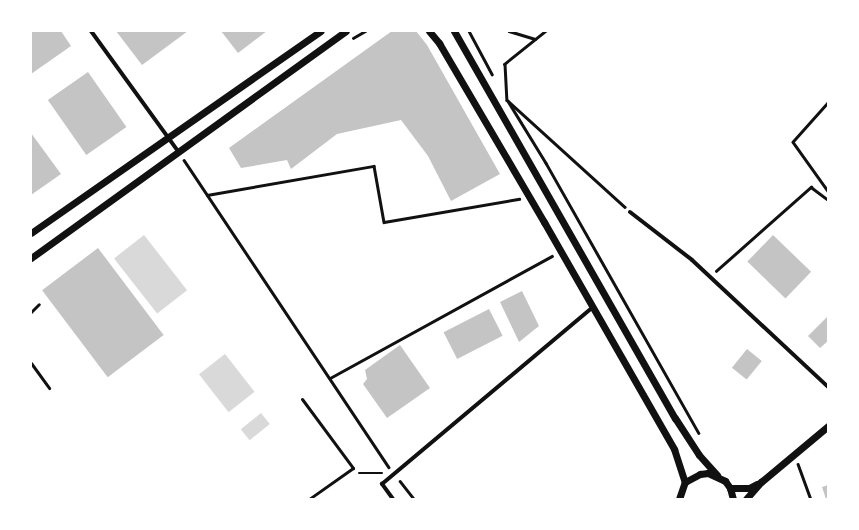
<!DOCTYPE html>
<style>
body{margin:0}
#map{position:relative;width:859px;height:530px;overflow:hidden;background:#fff;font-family:"Asap Condensed",sans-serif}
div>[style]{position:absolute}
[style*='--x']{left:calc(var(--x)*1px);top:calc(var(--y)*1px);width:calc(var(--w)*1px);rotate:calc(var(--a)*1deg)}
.water>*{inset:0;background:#d9d9d9;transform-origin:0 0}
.building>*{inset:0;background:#c4c4c4;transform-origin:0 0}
.path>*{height:2.5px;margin:-1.25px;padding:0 1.25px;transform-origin:1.25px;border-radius:1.25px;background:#111}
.service>*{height:3px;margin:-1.5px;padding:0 1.5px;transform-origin:1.5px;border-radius:1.5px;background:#111}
.minor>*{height:4px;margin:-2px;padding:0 2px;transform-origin:2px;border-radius:2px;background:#111}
.tertiary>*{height:7px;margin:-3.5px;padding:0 3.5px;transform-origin:3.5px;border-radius:3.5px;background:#111}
span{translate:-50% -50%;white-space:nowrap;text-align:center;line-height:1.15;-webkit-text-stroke:3px #fff;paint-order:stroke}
.frame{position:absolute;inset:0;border:32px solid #fff;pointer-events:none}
</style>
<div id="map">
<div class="water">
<i style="left:144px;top:235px;width:70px;height:38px;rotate:52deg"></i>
<i style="left:225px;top:354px;width:48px;height:33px;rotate:52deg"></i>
<i style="left:261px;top:413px;width:14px;height:26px;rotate:51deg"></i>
</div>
<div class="building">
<i style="clip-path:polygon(31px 31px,61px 31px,71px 46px,31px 74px)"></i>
<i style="clip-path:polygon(116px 31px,188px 31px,142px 65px)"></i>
<i style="clip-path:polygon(221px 31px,267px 31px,238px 53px)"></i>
<i style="clip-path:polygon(392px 31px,416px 31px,427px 45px,500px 174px,451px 201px,428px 156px,401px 120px,337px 134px,291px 169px,287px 160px,241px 168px,229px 148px)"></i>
<i style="left:88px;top:72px;width:67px;height:49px;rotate:55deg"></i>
<i style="clip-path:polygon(31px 133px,61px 174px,31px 195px)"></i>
<i style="left:773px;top:235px;width:53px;height:37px;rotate:44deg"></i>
<i style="left:98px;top:248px;width:109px;height:70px;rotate:53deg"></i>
<i style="clip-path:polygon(522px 291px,539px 326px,519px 342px,500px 302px)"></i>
<i style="left:489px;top:309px;width:30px;height:51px;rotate:63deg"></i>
<i style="clip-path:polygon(828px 316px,828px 341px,820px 348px,808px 336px)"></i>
<i style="clip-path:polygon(400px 345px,430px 388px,387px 418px,363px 384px,367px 379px,365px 370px)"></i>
<i style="left:747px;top:349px;width:19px;height:24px;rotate:39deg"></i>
<i style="clip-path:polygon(828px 485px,828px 499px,826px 499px,822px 487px)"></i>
</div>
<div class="path">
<i style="--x:469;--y:31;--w:49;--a:61.9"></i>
<i style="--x:509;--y:31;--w:27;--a:17"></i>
<i style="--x:546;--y:31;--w:53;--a:141.2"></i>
<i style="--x:505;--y:64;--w:36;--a:87"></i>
<i style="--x:507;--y:100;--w:159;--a:42.2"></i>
<i style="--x:353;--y:38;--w:14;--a:-30"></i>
<i style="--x:508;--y:101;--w:73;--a:58.5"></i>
<i style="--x:546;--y:163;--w:310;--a:60.5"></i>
<i style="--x:828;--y:103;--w:52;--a:131.9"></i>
<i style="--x:793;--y:142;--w:60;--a:54.5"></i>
<i style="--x:184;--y:160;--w:369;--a:56.3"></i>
<i style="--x:207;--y:195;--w:169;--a:-9.9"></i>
<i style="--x:374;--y:166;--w:57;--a:79.9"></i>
<i style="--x:384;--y:222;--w:137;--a:-9.7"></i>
<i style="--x:716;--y:271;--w:127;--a:-41.5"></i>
<i style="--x:811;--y:187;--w:21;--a:37"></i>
<i style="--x:330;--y:378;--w:253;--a:-28.8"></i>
<i style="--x:798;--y:464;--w:37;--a:70"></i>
<i style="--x:359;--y:473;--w:23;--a:0"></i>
<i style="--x:400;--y:481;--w:23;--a:52"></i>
</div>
<div class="service">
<i style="--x:31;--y:312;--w:11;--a:-45"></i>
<i style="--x:31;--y:363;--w:31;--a:54"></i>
<i style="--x:302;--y:399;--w:86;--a:53.5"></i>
<i style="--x:353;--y:468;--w:54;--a:144.8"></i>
</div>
<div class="minor">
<i style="--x:91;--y:31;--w:148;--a:54.1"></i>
<i style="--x:630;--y:212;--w:78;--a:37.7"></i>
<i style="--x:692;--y:260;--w:186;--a:43"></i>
<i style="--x:393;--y:499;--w:19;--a:-126"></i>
<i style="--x:382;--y:484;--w:275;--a:-40"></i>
</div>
<div class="tertiary">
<i style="--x:429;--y:31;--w:16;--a:50"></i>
<i style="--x:439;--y:43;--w:208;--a:59.6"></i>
<i style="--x:544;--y:222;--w:262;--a:60.2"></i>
<i style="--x:674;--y:449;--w:35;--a:72"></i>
<i style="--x:454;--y:31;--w:446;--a:60.3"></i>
<i style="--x:675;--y:418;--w:44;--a:57"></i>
<i style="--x:699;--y:455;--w:27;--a:48"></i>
<i style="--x:31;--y:233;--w:353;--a:-34.9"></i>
<i style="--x:31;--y:258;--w:388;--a:-35.8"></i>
<i style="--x:730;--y:488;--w:19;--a:0"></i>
<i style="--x:749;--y:488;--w:9;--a:-27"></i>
<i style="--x:679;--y:499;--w:18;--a:-71"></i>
<i style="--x:685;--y:482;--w:17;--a:-28"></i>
<i style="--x:700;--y:474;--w:8;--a:-7"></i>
<i style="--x:708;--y:473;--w:19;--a:25"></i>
<i style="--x:725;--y:481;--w:9;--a:54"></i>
<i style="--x:730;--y:488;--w:11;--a:75"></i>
<i style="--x:746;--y:499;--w:23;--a:-49"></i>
<i style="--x:761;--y:482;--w:87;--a:-39.9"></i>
</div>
<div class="frame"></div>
</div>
